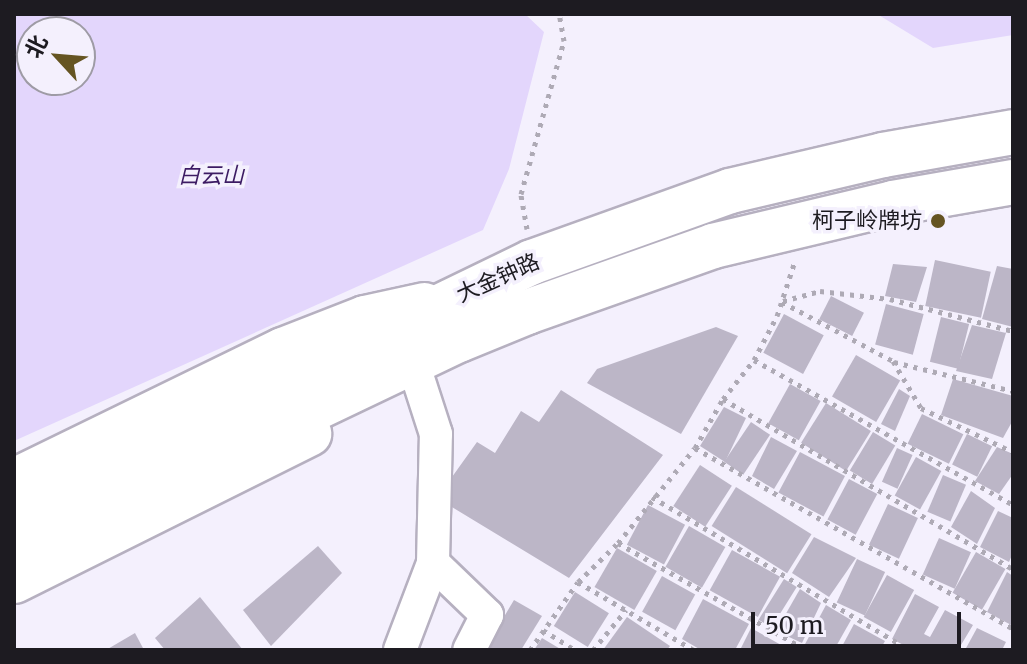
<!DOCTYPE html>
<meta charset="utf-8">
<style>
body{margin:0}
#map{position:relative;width:1027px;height:664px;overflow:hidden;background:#f4f0fd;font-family:Merriweather,"Noto Sans SC",serif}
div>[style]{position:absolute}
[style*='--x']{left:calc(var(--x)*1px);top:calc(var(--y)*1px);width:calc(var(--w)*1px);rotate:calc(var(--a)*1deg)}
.green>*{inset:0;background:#e3d6fc}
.building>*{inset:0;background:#bcb6c7;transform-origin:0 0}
.path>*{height:5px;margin-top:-2.5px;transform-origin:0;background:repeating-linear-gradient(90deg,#aeaab5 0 4px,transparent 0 10px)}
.roads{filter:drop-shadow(2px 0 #b6b0c0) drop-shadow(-2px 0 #b6b0c0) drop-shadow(0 2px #b6b0c0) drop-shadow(0 -2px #b6b0c0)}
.street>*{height:32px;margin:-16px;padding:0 16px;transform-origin:16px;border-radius:16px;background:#fff}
.secondary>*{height:44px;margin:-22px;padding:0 22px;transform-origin:22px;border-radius:22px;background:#fff}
.primary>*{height:44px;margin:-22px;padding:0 22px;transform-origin:22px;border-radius:22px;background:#fff}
.dots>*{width:22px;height:22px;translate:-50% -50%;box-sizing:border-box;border:4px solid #f4f0fd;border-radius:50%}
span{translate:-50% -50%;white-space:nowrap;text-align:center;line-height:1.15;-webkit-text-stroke:7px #f4f0fd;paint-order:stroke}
.park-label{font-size:22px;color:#3c1b63;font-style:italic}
.poi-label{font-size:22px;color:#1d1b21}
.right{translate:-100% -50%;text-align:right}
.street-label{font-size:22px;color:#1d1b21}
.frame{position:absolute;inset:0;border:16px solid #1d1b21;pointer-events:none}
.north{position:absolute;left:16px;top:16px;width:80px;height:80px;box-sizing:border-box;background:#f4f0fd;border:2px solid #9e9ba5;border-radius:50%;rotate:296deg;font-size:22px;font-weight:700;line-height:32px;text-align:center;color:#1d1b21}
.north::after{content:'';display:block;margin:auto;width:28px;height:36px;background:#655422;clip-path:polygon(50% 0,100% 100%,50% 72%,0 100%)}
.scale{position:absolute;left:751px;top:612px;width:210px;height:36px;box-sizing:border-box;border:4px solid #1d1b21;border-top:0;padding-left:10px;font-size:24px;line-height:28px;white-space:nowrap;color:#1d1b21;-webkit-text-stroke:6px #f4f0fd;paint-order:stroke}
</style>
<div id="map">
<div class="green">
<i style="clip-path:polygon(evenodd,14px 14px,525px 14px,544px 32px,509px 169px,483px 230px,14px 441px,14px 14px,32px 32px,80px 32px,80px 80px,32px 80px,32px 32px)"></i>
<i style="clip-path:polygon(877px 14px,1013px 14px,1013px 35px,933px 48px)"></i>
</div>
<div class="building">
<i style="left:935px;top:260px;width:57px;height:47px;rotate:12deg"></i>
<i style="clip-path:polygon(893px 264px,927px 267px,916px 302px,885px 296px)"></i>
<i style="clip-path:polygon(997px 266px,1013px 269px,1013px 327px,982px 319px)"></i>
<i style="left:831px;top:296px;width:37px;height:26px;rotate:27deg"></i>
<i style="left:886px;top:304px;width:39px;height:42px;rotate:15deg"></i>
<i style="left:784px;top:314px;width:45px;height:44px;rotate:28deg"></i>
<i style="left:941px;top:317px;width:29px;height:46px;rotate:14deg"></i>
<i style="clip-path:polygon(972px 325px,1006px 333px,992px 379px,956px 371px)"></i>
<i style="clip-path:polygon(716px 327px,738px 336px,681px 434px,587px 383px,597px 369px)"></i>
<i style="left:856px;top:355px;width:51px;height:48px;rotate:30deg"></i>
<i style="clip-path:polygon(953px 379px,1013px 396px,1013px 420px,1003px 438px,941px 415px)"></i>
<i style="left:790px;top:384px;width:35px;height:45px;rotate:29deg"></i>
<i style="clip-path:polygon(899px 389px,910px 396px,895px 431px,881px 424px)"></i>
<i style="clip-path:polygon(561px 390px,663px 455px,569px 578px,437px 498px,477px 442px,495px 453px,521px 411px,539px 422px)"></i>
<i style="left:826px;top:403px;width:53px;height:47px;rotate:32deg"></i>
<i style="clip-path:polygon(724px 407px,746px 418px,725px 462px,700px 446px)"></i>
<i style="left:922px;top:414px;width:46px;height:33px;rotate:26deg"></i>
<i style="left:751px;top:422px;width:23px;height:48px;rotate:34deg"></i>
<i style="left:873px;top:432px;width:26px;height:45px;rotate:31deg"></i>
<i style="left:967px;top:434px;width:28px;height:34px;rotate:26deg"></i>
<i style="clip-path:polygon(771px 437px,797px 451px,774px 489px,752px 476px)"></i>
<i style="clip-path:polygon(997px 447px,1013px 454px,1013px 474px,999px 494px,975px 481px)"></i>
<i style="left:897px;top:448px;width:17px;height:37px;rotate:24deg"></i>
<i style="left:800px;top:452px;width:51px;height:46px;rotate:28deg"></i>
<i style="left:916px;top:457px;width:29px;height:44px;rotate:29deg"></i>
<i style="left:700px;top:465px;width:38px;height:49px;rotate:33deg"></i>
<i style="left:943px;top:475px;width:25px;height:40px;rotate:23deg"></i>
<i style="left:849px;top:479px;width:32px;height:46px;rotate:28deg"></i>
<i style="left:736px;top:487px;width:89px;height:46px;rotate:32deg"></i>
<i style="clip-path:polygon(971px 491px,995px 508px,977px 544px,951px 527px)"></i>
<i style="left:888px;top:504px;width:33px;height:45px;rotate:25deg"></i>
<i style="left:648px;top:505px;width:42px;height:45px;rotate:28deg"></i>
<i style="clip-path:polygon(998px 511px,1013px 518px,1013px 553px,1009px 562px,980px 547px)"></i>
<i style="left:689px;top:526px;width:42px;height:47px;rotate:30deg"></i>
<i style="clip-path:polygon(814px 537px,856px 558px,829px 597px,792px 573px)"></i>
<i style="left:939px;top:538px;width:35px;height:40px;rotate:24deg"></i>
<i style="clip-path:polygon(318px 546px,342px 573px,271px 646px,243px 610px)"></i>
<i style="left:617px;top:548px;width:46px;height:45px;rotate:30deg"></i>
<i style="left:732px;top:550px;width:55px;height:46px;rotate:29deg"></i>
<i style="left:976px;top:552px;width:34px;height:47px;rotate:30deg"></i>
<i style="left:857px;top:559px;width:31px;height:48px;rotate:25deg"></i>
<i style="clip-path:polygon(1007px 572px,1013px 576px,1013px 626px,987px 612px)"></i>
<i style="left:887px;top:575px;width:31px;height:48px;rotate:29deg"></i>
<i style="left:662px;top:576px;width:38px;height:41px;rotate:29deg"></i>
<i style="left:784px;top:579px;width:15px;height:48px;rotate:32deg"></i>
<i style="clip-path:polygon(800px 589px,821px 603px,802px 643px,776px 631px)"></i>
<i style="left:575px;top:592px;width:40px;height:40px;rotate:32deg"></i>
<i style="clip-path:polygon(915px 594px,939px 607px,924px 634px,930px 637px,945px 610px,973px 625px,958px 650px,913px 650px,892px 639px)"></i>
<i style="clip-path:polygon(200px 597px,243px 650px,165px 650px,155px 638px)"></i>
<i style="clip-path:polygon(703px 599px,749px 624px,735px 650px,701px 650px,682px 639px)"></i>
<i style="clip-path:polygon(514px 600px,542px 616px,521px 650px,484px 650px)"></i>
<i style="clip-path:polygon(826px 605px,851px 620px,834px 650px,811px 650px,804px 646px)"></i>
<i style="clip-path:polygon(627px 617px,670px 646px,667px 650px,603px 650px)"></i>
<i style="clip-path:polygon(854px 624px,885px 641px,880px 650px,840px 650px)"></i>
<i style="clip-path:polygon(751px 628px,790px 650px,740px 650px)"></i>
<i style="clip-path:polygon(977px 628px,1006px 642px,1002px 650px,965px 650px)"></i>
<i style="clip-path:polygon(135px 633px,144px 650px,106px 650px)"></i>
<i style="clip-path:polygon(542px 638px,562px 650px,534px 650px)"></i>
</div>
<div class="path">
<i style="--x:527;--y:229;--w:36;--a:-100"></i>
<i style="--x:521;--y:194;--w:159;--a:-74.3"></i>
<i style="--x:564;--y:41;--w:27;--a:-100"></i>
<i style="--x:783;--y:301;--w:38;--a:-15"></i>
<i style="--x:820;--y:291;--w:70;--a:6.5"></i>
<i style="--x:890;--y:299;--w:127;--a:14.6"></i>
<i style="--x:782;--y:302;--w:126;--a:28"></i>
<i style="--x:893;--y:361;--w:55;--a:59.2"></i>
<i style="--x:921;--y:408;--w:102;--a:25.6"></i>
<i style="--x:754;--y:360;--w:297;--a:29.2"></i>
<i style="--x:894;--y:362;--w:122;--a:13.7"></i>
<i style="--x:723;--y:399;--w:336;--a:30.4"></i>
<i style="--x:695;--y:448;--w:366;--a:29.6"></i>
<i style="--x:652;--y:497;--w:300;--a:30.7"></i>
<i style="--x:618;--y:543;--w:216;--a:29.6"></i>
<i style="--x:578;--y:582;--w:134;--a:30.4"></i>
<i style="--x:543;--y:630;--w:38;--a:32"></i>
<i style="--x:530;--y:650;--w:83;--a:-54.8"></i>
<i style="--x:578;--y:582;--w:56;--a:-44.3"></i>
<i style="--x:618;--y:543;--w:122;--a:-51"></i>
<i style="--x:695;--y:448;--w:56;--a:-60.3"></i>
<i style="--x:723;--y:399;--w:50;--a:-51.5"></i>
<i style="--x:754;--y:360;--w:50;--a:-62.4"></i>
<i style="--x:777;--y:316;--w:58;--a:-71.9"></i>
<i style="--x:593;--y:650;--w:52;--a:-50.5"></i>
</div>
<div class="roads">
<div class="street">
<i style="--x:433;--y:563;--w:75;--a:43.9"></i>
<i style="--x:487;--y:615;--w:39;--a:117"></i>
<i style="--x:400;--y:650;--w:93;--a:-69.2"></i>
<i style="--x:433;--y:563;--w:129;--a:-88.7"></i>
<i style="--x:436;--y:434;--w:65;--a:-107.9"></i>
</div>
<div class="secondary">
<i style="--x:14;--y:481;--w:299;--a:-26"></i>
<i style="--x:283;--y:350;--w:88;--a:-21.3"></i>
<i style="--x:365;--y:318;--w:61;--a:-12.2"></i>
<i style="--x:14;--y:581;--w:330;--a:-26.5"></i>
</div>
<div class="primary">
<i style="--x:14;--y:513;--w:576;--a:-25.85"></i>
<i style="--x:532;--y:262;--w:210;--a:-19.7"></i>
<i style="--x:730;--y:191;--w:157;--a:-13.2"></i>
<i style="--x:883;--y:155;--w:132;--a:-10"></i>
<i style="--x:14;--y:552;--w:493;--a:-25.5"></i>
<i style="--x:459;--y:340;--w:74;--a:-22.4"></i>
<i style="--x:527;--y:312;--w:197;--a:-19.5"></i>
<i style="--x:713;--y:246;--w:185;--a:-13.4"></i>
<i style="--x:893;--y:203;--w:122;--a:-9.9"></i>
</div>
</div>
<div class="dots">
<i style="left:938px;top:221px;background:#655422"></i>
</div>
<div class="park-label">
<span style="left:211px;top:176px">白云山</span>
</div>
<div class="poi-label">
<span class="right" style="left:922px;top:221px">柯子岭牌坊</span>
</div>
<div class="street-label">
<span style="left:498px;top:278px;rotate:-24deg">大金钟路</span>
</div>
<div class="frame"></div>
<div class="north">北</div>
<div class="scale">50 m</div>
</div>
